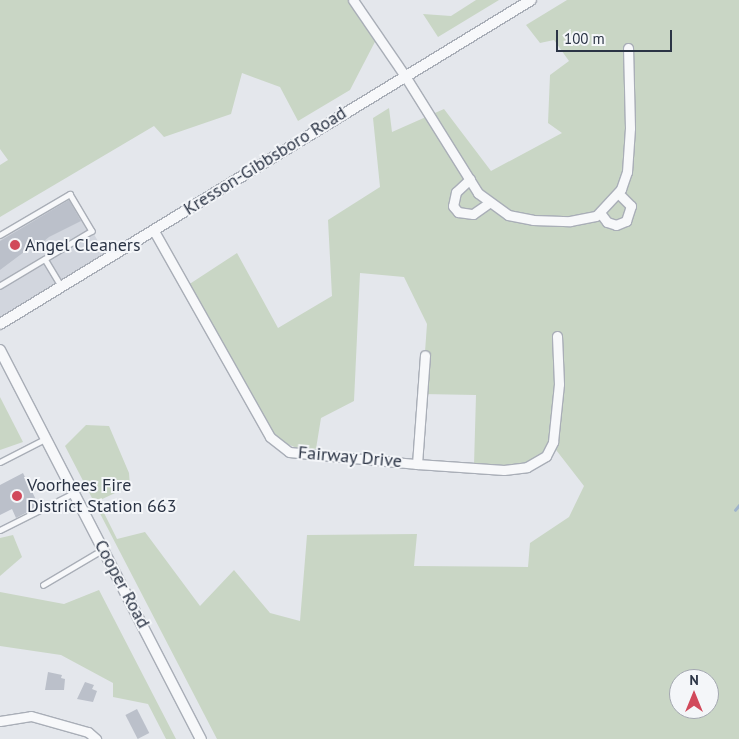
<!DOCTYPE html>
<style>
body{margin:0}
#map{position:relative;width:739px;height:739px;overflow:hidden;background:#e4e7ec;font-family:"PT Sans",sans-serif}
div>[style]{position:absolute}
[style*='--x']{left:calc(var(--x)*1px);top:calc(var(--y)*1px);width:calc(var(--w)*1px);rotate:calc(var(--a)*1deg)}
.built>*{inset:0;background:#d2d6de}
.green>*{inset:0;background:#c9d6c5}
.stream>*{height:2.5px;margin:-1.25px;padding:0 1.25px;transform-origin:1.25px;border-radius:1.25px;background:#9fb4cc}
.building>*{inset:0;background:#bbc0ca;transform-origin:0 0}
.roads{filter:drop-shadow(1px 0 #a9aeb7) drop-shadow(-1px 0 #a9aeb7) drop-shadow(0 1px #a9aeb7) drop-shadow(0 -1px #a9aeb7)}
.service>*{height:4.5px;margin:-2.25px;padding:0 2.25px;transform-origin:2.25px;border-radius:2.25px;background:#f7f8fa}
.minor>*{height:9px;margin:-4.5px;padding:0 4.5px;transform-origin:4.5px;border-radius:4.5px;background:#f7f8fa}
.tertiary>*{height:10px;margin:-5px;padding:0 5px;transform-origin:5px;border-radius:5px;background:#f7f8fa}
.dots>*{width:14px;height:14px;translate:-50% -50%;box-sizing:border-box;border:2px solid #f4f6f9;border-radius:50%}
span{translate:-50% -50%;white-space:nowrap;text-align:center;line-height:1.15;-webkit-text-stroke:4px #f4f6f9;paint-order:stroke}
.street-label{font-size:18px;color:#2b3445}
.poi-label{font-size:18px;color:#2b3445}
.left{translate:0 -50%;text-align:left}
.north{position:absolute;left:669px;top:669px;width:50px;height:50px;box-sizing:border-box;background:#f4f6f9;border:1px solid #a4a8b1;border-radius:50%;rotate:0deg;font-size:14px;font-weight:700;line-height:20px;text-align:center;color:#2b3445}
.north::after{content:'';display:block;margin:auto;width:18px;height:22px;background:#d1495b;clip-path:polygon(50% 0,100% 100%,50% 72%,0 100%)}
.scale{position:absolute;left:556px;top:30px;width:116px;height:22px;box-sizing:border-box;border:2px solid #2b3445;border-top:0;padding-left:6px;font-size:15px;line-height:18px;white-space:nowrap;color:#2b3445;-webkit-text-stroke:4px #f4f6f9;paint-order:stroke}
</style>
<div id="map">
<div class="built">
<i style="clip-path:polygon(70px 194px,108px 258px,0 324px,0 235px)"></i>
</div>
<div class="green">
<i style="clip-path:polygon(0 0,348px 0,379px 34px,350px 90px,298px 121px,280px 87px,242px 73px,231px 114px,164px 137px,154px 126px,0 217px,0 165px,8px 160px,0 149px)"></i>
<i style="clip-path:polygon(476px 0,499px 0,438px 37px,423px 14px,451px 16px)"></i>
<i style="clip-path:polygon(evenodd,567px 0,739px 0,739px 739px,217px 739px,65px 446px,86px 425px,109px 426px,129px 473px,130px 486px,98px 501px,117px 539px,145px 532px,200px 606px,234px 570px,270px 613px,300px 621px,307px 535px,417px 534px,414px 566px,528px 567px,530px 543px,569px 517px,584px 486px,553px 446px,528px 466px,474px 465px,476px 395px,422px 394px,427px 324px,404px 277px,360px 273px,354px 401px,321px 418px,315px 455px,269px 437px,185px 287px,237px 253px,278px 328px,332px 296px,328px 220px,380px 187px,373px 118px,389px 108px,392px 132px,444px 109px,491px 171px,562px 133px,548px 123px,550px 75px,569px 61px,554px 40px,540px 43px,526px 25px,567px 0,679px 679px,709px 679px,709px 709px,679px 709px,679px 679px)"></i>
<i style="clip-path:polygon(0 397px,23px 442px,0 450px)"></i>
<i style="clip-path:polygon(13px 535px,22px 557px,0 576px,0 538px)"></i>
<i style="clip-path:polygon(99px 590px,176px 739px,166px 739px,148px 704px,113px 697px,113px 683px,61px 655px,0 646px,0 592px,64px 604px)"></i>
</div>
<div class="stream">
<i style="--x:735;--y:510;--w:6;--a:-51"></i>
</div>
<div class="building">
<i style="clip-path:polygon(69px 200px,81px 221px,49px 237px,32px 251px,30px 248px,24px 252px,0 270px,0 241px)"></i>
<i style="clip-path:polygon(23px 473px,39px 506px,16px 518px,12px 509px,0 515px,0 485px)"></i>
<i style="clip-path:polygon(48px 672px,62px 675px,61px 678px,65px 679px,64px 690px,45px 690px)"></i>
<i style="clip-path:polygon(85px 682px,94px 685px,92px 689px,97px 691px,93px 702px,77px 699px)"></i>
<i style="left:137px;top:709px;width:27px;height:13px;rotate:63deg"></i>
</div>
<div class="roads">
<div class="service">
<i style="--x:0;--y:235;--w:81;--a:-30.4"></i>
<i style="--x:70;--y:194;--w:43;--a:59.3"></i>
<i style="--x:92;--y:231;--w:107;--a:149.1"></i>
<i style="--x:45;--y:259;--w:31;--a:59"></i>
<i style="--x:0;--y:462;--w:51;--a:-27.1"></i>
<i style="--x:0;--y:530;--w:83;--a:-26.6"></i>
<i style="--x:43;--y:585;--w:69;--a:-30.7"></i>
</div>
<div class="minor">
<i style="--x:353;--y:0;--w:92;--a:55.6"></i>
<i style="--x:405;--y:76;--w:138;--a:58"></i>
<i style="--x:478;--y:193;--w:37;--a:36"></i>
<i style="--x:508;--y:215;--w:25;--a:11"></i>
<i style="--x:533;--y:220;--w:37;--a:2"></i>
<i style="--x:570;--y:221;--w:26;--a:-11"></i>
<i style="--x:596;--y:216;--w:37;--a:-47"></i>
<i style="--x:621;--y:189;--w:18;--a:-71"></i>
<i style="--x:627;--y:172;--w:44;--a:-86.1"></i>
<i style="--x:630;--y:128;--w:80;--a:-91.4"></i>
<i style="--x:470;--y:179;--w:19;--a:137"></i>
<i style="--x:456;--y:192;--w:14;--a:102"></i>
<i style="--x:453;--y:206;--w:8;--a:50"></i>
<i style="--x:458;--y:212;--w:15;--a:8"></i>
<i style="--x:473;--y:214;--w:19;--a:-35"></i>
<i style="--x:601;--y:214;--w:10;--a:53"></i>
<i style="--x:607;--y:222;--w:9;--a:18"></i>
<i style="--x:616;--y:225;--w:11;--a:-22"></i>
<i style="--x:626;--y:221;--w:16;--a:-72"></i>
<i style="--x:631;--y:206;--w:18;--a:-135"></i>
<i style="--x:154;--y:231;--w:236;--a:60.6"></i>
<i style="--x:270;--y:437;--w:24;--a:38"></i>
<i style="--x:289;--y:452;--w:129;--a:5.4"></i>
<i style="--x:417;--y:464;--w:87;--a:3.9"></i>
<i style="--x:504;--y:470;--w:23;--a:-7"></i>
<i style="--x:527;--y:467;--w:22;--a:-30"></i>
<i style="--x:546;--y:456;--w:16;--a:-63"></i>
<i style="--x:553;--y:442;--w:58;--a:-84.1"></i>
<i style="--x:559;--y:384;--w:48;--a:-92.4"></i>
<i style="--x:417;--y:464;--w:109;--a:-85.8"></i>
<i style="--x:0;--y:721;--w:31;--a:-9"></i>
<i style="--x:31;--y:716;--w:59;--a:15.7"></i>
<i style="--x:88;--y:732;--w:11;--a:41"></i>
</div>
<div class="tertiary">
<i style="--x:0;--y:324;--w:622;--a:-31.39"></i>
<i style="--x:0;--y:350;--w:438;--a:62.7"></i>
</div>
</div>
<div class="dots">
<i style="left:15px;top:245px;background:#d1495b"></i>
<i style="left:17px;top:496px;background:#d1495b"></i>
</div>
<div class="street-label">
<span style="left:265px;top:161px;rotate:-32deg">Kresson-Gibbsboro Road</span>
<span style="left:350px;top:457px;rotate:5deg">Fairway Drive</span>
<span style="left:122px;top:584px;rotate:62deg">Cooper Road</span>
</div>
<div class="poi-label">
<span class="left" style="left:25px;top:245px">Angel Cleaners</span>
<span class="left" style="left:27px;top:496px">Voorhees Fire<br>District Station 663</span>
</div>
<div class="north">N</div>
<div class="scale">100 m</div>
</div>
